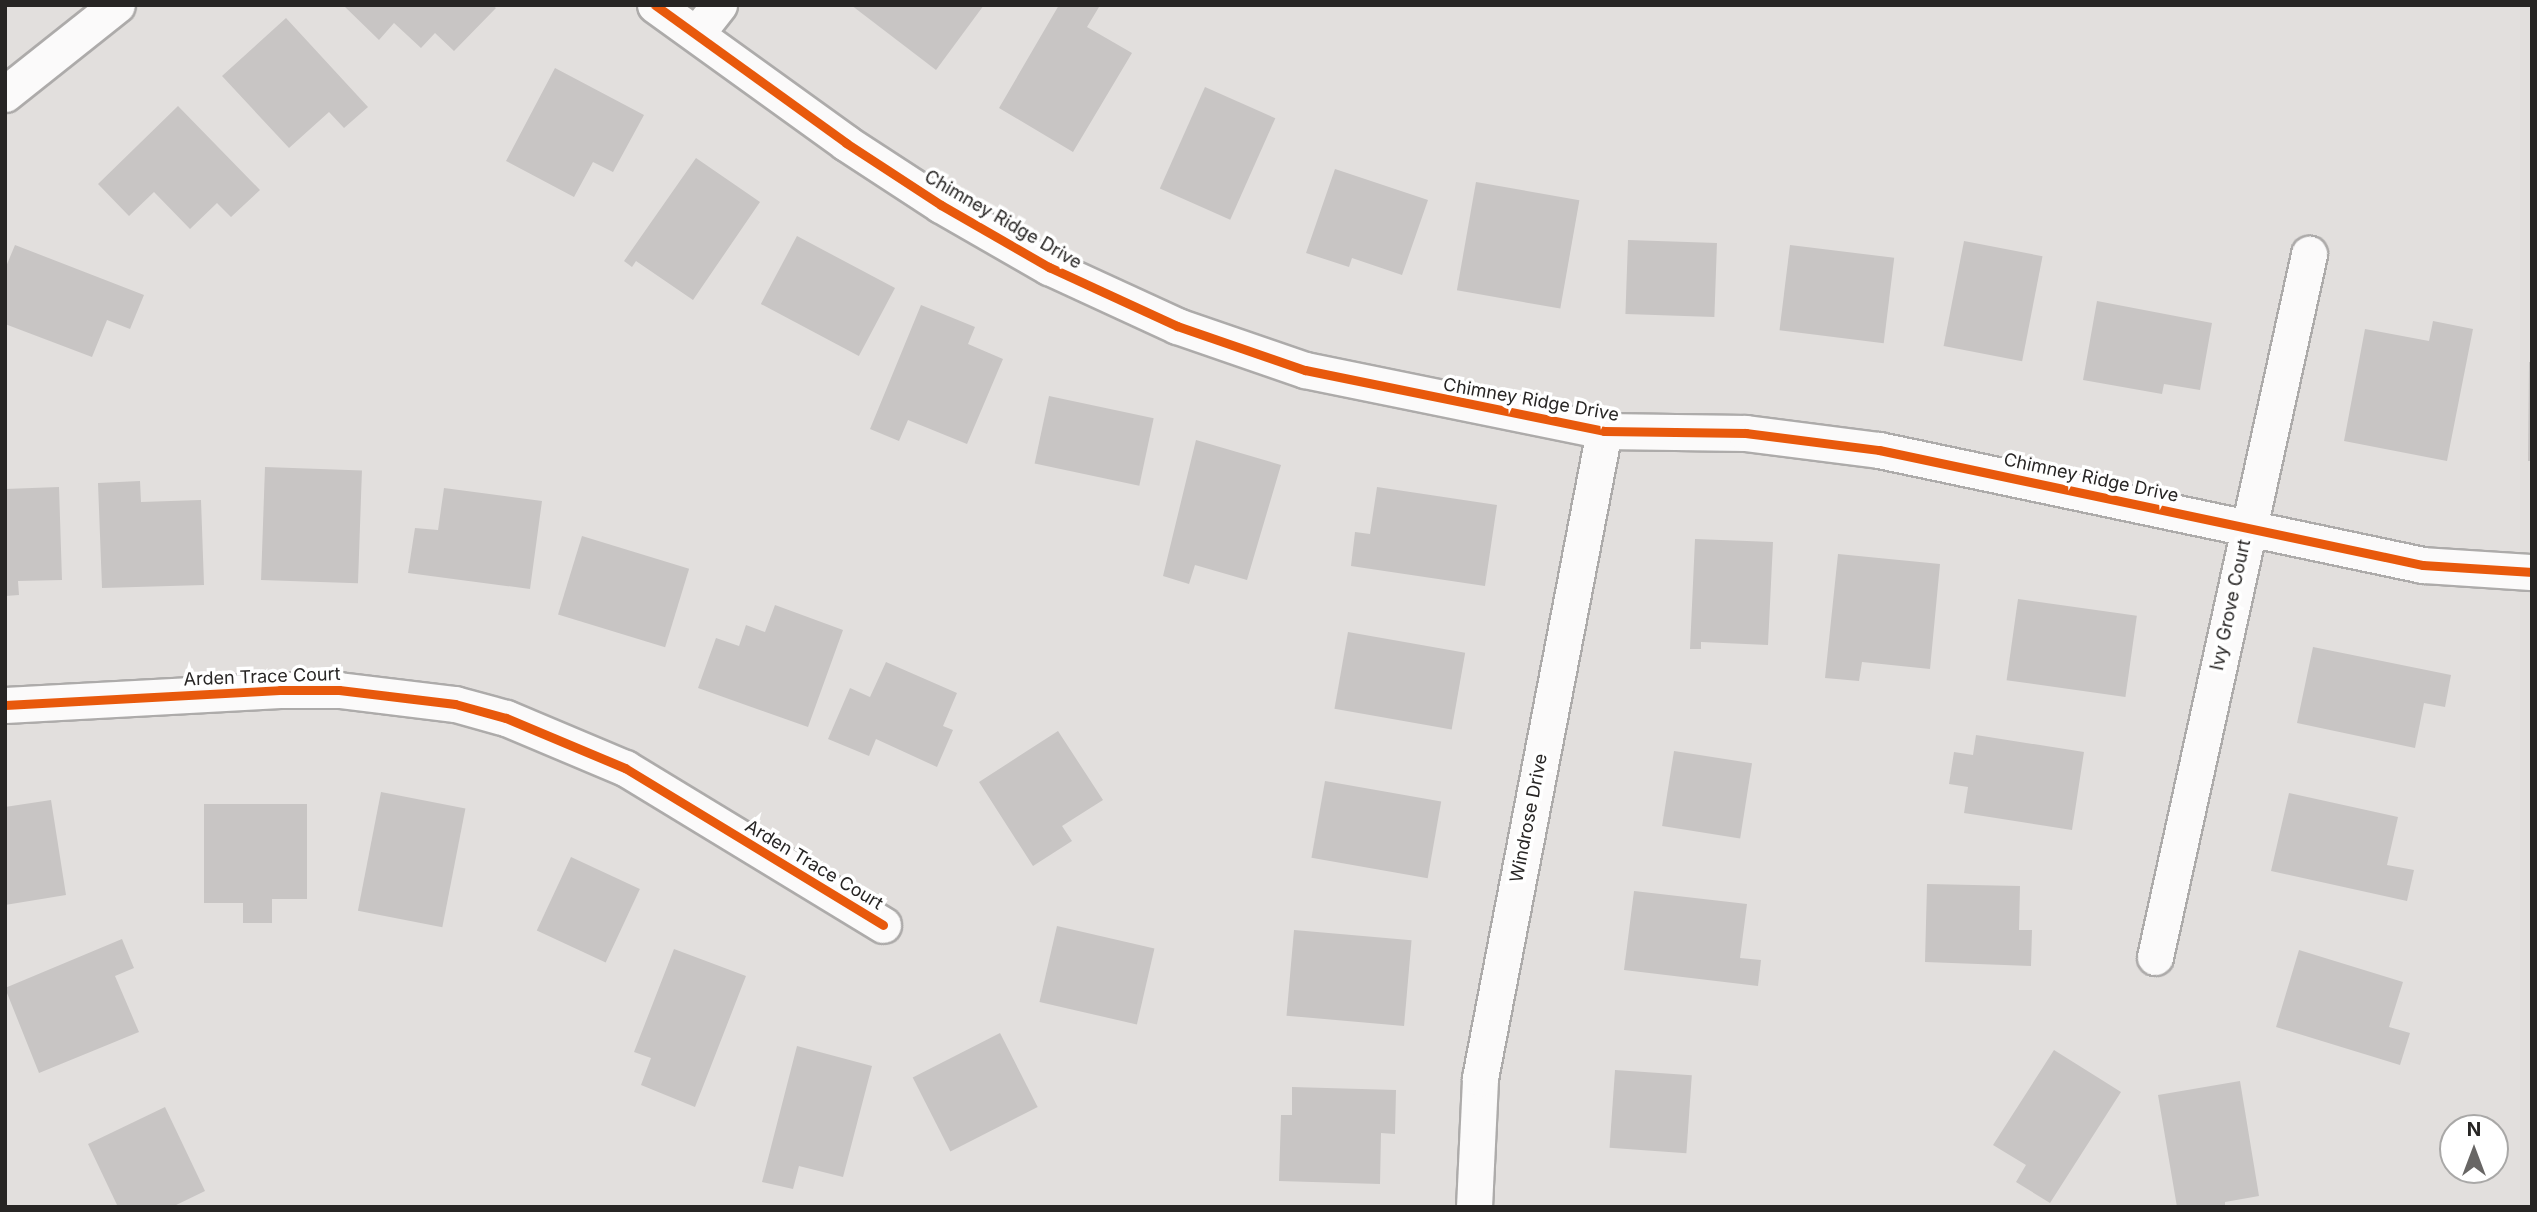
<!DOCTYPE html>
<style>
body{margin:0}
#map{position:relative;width:2537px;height:1212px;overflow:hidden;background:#e2dfdd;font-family:Inter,sans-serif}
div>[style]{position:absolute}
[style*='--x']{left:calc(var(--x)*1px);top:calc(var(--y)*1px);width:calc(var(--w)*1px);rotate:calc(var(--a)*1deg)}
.building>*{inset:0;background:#c8c5c4;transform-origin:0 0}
.roads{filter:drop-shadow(2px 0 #adabaa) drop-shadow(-2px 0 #adabaa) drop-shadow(0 2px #adabaa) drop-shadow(0 -2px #adabaa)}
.street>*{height:35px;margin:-17.5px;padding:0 17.5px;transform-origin:17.5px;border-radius:17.5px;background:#fbfafa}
.cycleway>*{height:9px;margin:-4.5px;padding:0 4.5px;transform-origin:4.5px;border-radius:4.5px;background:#e8590c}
span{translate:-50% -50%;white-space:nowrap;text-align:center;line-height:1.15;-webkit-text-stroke:7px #fff;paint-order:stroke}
.street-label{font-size:18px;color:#272524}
.frame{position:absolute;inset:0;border:7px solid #272524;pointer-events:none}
.north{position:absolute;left:2439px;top:1114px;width:70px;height:70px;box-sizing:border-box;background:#fff;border:2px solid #a9a8a7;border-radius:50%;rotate:0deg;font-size:19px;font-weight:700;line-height:28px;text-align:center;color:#272524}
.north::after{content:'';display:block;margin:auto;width:24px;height:32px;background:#686665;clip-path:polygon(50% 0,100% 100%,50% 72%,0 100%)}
</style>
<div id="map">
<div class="building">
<i style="clip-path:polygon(343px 5px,492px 5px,496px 8px,454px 51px,435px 33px,421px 48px,394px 23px,379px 40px)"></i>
<i style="clip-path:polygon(851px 5px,984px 5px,936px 70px)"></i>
<i style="clip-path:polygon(1059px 5px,1099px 7px,1087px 27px,1132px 53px,1073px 152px,999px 108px)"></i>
<i style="clip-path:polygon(286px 18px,368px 107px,344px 128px,329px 112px,289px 148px,222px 76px)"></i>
<i style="clip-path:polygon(555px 68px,644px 115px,613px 172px,593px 162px,574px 197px,506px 161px)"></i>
<i style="left:1205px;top:87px;width:77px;height:111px;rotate:24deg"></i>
<i style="clip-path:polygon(178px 106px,260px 190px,231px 217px,217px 203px,190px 229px,154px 192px,129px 216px,98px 184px)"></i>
<i style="clip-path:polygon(696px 158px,760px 202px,693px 300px,636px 261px,632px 267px,624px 261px)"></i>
<i style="clip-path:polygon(1335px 169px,1428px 200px,1402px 275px,1352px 258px,1349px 267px,1306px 253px)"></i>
<i style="left:1476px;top:182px;width:105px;height:110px;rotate:10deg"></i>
<i style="left:797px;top:236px;width:111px;height:77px;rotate:28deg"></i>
<i style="left:1628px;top:240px;width:89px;height:74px;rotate:2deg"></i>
<i style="left:1964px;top:241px;width:80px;height:107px;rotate:11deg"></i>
<i style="clip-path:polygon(15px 245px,144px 295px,130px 329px,107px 320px,92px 357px,5px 324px,5px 269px)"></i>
<i style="left:1790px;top:245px;width:105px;height:86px;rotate:7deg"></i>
<i style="clip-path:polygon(2097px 301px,2212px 323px,2200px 390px,2164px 384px,2162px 394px,2083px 380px)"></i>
<i style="clip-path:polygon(921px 305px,975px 327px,968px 344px,1003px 359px,967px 444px,908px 420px,899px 441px,870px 429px)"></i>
<i style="clip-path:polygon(2433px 321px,2473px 329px,2447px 461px,2344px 441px,2365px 329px,2429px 341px)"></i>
<i style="clip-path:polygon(2529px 362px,2532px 362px,2532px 461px,2528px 461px)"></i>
<i style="left:1049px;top:396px;width:107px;height:69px;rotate:12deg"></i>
<i style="clip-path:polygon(1196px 440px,1281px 465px,1247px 580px,1195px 565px,1189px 584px,1163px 576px)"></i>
<i style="left:265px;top:467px;width:97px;height:113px;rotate:2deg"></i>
<i style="clip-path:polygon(140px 481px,141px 502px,201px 500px,204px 585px,102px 588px,98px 483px)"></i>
<i style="clip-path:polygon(59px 487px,62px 580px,18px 581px,19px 595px,5px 596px,5px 489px)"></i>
<i style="clip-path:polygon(1377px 487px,1497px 505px,1485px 586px,1351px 566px,1355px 532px,1370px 534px)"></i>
<i style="clip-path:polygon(444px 488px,542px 501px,530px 589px,408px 573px,415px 528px,438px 530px)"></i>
<i style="left:582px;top:536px;width:112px;height:82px;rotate:17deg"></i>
<i style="clip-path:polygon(1695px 539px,1773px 542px,1768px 645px,1701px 642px,1701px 649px,1690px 649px)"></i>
<i style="clip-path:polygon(1838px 554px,1940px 564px,1930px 669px,1862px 662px,1859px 681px,1825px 678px)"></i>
<i style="left:2018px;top:599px;width:120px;height:82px;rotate:8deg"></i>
<i style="clip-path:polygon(775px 605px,843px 630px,808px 727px,698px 688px,716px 638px,739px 646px,746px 625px,765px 632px)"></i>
<i style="left:1348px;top:632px;width:119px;height:78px;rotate:10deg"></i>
<i style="clip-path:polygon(2313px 647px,2451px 675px,2445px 707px,2424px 703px,2415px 748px,2297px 723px)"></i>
<i style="clip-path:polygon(886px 662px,957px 693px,943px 726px,953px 730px,937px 767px,876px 739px,869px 756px,828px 739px,850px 688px,870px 697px)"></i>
<i style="clip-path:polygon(1058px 731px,1103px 800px,1062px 826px,1072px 841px,1033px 866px,979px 782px)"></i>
<i style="clip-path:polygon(1976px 735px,2084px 752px,2072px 830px,1964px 813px,1968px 787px,1949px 784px,1954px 752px,1973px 755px)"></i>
<i style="left:1674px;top:751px;width:79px;height:76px;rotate:9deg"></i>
<i style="left:1325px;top:781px;width:118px;height:78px;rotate:10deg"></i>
<i style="left:381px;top:792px;width:86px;height:121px;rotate:11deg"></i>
<i style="clip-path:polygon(2289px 793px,2398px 817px,2387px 865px,2414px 870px,2407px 901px,2271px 871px)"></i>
<i style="clip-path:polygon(51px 800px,66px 895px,5px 905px,5px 807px)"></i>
<i style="clip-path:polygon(204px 804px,307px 804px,307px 899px,272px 899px,272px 923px,243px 923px,243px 903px,204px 903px)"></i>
<i style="left:571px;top:857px;width:76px;height:81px;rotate:25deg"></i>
<i style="clip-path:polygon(1927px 884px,2020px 886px,2019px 930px,2032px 930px,2031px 966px,1925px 962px)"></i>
<i style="clip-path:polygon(1634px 891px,1747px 904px,1740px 958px,1761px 960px,1758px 986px,1624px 970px)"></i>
<i style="left:1057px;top:926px;width:100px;height:78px;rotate:13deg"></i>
<i style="left:1294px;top:930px;width:118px;height:86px;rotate:5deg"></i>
<i style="clip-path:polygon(122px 939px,134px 968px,115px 976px,139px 1032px,39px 1073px,5px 988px)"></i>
<i style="clip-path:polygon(674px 949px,746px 976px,695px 1107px,641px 1085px,651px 1058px,634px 1052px)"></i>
<i style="clip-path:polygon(2299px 950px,2403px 982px,2389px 1027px,2410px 1033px,2400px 1065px,2276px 1027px)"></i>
<i style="left:1000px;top:1033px;width:83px;height:98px;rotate:63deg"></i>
<i style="clip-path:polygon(797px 1046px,872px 1066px,843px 1177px,799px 1166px,793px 1189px,762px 1182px)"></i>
<i style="clip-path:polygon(2054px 1050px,2121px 1092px,2050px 1203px,2016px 1182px,2026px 1165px,1993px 1145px)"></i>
<i style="left:1615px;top:1070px;width:77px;height:78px;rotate:4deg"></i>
<i style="clip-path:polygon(2240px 1081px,2259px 1196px,2225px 1202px,2225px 1207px,2177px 1207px,2158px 1095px)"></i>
<i style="clip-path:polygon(1292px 1087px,1396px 1090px,1395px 1134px,1381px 1133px,1380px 1184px,1279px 1181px,1281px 1115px,1292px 1115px)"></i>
<i style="clip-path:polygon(165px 1107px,205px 1191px,172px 1207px,118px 1207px,88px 1144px)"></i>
</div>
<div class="roads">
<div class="street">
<i style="--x:655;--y:5;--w:236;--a:35.8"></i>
<i style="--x:846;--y:143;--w:113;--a:33.1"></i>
<i style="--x:941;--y:205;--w:125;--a:29.9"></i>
<i style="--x:1049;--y:267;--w:141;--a:24.7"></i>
<i style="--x:1177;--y:326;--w:135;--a:19"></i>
<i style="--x:1305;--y:370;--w:305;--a:11.5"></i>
<i style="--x:1604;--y:431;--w:142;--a:0.8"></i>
<i style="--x:1746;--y:433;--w:134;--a:7.3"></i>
<i style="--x:1879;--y:450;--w:556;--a:11.94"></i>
<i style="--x:2423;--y:565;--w:109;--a:3.7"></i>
<i style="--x:697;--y:33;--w:36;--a:-52"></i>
<i style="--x:5;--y:94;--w:143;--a:-38.5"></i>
<i style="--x:5;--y:705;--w:275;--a:-3.1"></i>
<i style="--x:280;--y:690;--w:59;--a:0"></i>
<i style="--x:339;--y:690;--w:117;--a:6.9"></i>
<i style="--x:455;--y:704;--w:53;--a:15.4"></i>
<i style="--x:506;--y:718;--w:129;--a:22.8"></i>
<i style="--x:625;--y:768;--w:302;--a:31.3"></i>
<i style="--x:2155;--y:957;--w:720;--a:-77.64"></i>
<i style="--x:1474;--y:1207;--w:129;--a:-87.3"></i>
<i style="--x:1480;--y:1078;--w:659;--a:-79.15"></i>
</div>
</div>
<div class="cycleway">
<i style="--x:655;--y:5;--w:236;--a:35.8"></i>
<i style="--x:846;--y:143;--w:113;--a:33.1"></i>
<i style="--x:941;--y:205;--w:125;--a:29.9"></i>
<i style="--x:1049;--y:267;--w:141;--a:24.7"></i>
<i style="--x:1177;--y:326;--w:135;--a:19"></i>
<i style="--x:1305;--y:370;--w:305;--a:11.5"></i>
<i style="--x:1604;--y:431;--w:142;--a:0.8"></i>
<i style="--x:1746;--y:433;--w:134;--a:7.3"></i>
<i style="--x:1879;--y:450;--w:556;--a:11.94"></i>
<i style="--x:2423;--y:565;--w:109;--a:3.7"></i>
<i style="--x:5;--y:705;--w:275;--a:-3.1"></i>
<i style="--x:280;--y:690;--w:59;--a:0"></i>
<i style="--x:339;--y:690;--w:117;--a:6.9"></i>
<i style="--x:455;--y:704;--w:53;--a:15.4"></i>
<i style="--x:506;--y:718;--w:129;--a:22.8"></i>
<i style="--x:625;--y:768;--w:302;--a:31.3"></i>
</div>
<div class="street-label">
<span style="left:1003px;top:220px;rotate:30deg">Chimney Ridge Drive</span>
<span style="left:1531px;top:400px;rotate:10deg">Chimney Ridge Drive</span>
<span style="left:2091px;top:478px;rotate:12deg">Chimney Ridge Drive</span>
<span style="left:2231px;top:605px;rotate:-78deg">Ivy Grove Court</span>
<span style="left:262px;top:677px;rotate:-2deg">Arden Trace Court</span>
<span style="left:1529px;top:818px;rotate:-79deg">Windrose Drive</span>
<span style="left:814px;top:865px;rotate:31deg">Arden Trace Court</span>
</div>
<div class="frame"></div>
<div class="north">N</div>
</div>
